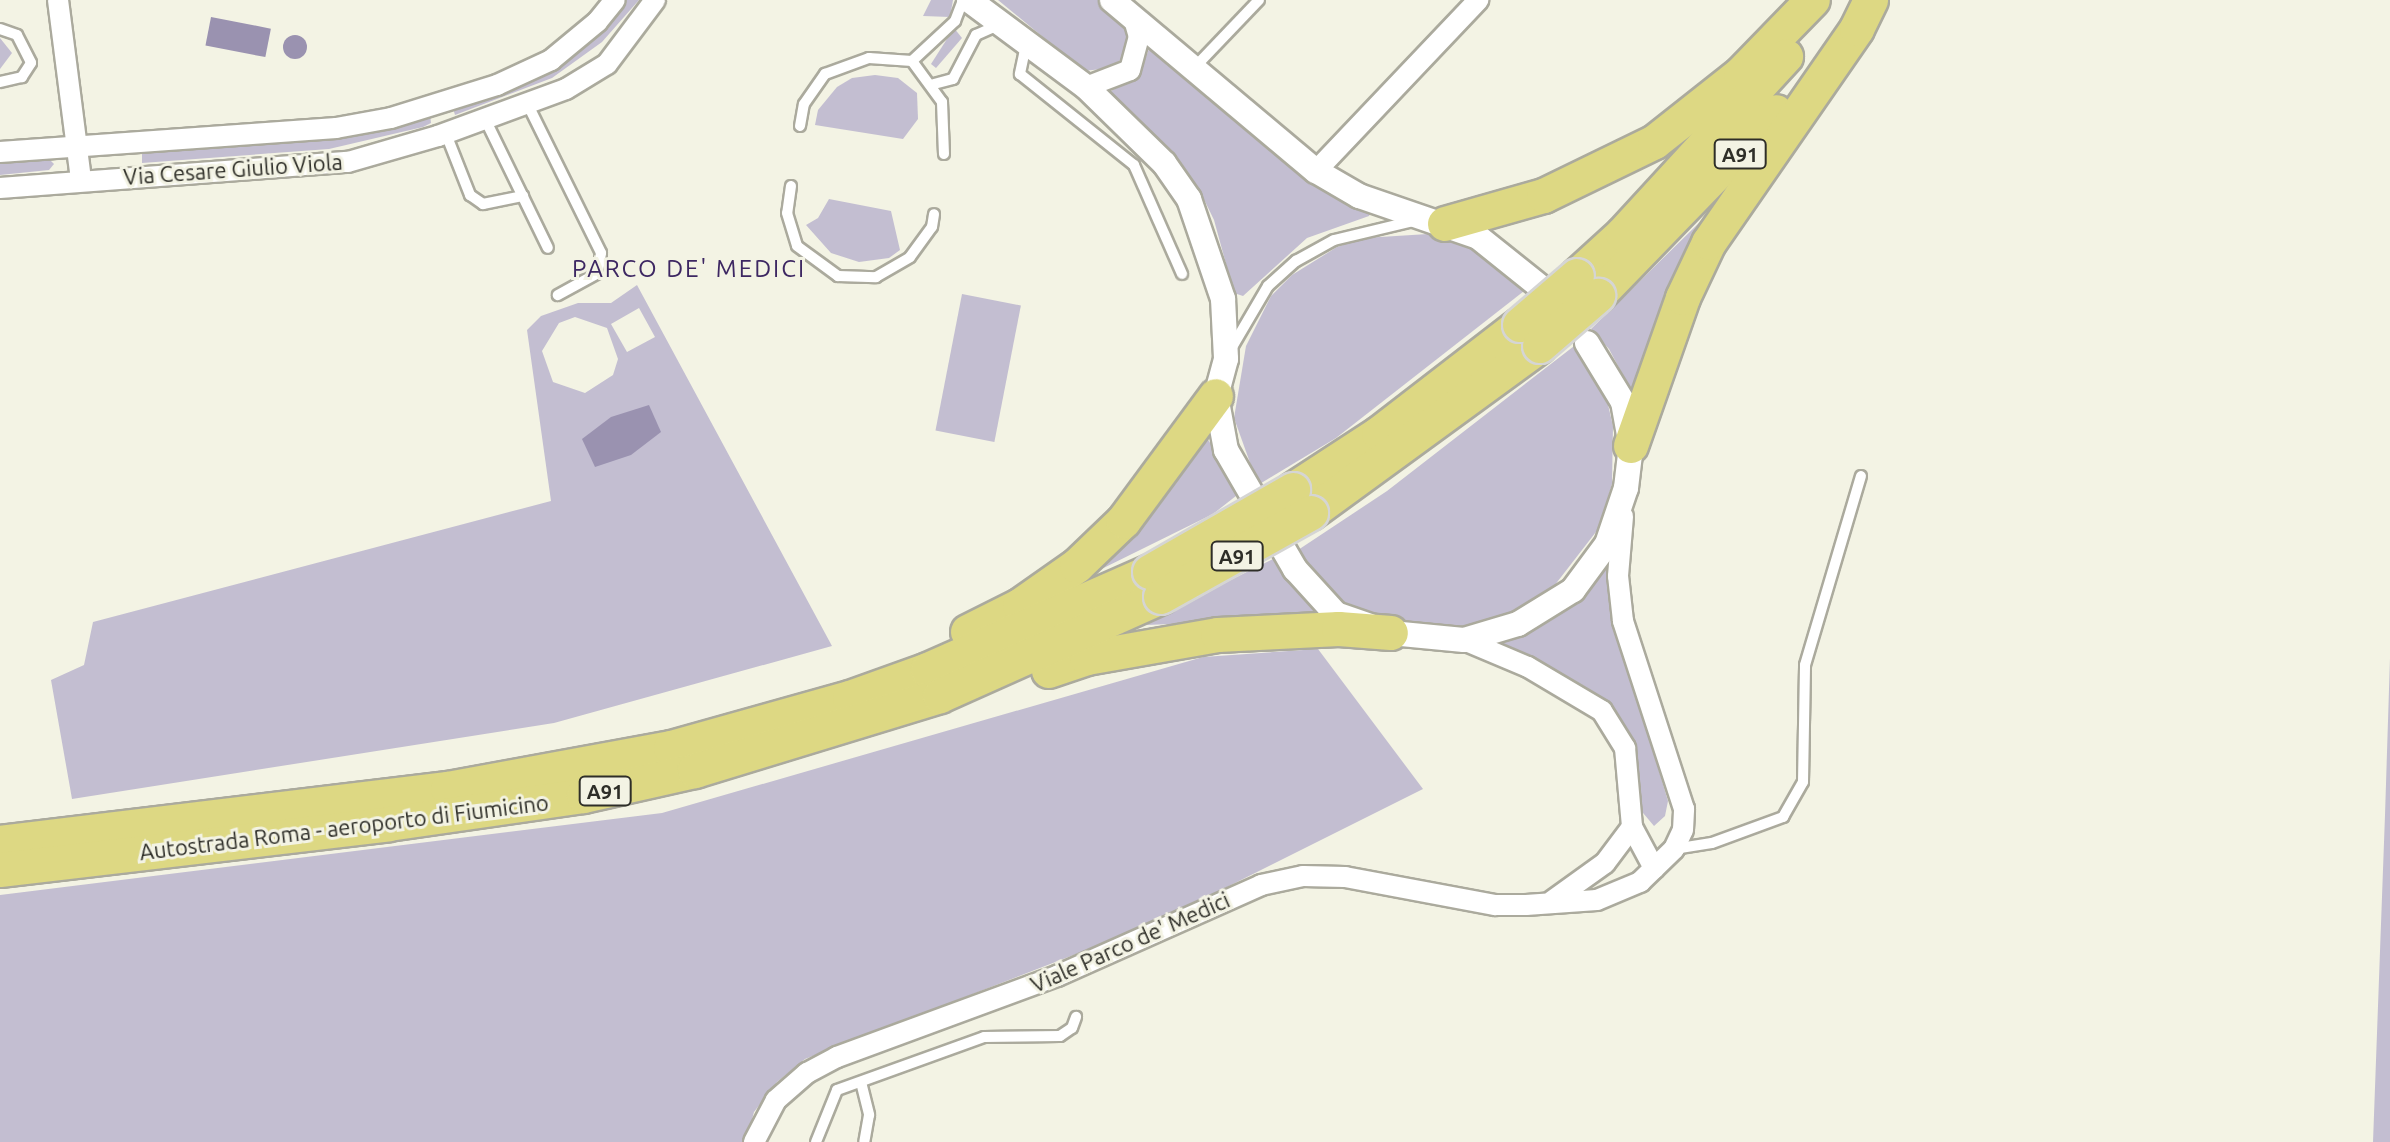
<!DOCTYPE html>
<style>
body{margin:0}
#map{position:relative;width:2390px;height:1142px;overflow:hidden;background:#f3f3e4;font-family:Ubuntu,sans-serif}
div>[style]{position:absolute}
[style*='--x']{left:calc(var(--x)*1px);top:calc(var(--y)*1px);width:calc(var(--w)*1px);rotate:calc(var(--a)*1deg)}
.green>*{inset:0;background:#c3bed1;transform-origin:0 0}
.water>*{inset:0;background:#9a92b0;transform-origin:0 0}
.round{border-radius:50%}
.roads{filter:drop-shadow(2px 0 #abaa9d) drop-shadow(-2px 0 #abaa9d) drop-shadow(0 2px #abaa9d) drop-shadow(0 -2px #abaa9d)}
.service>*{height:10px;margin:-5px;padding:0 5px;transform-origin:5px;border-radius:5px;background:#fff}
.minor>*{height:20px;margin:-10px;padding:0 10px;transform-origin:10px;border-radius:10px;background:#fff}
.tertiary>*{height:24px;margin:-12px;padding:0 12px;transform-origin:12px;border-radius:12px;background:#fff}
.motorway>*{height:34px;margin:-17px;padding:0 17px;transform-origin:17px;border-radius:17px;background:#ddd883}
.bridges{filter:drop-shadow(2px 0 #d5d5d4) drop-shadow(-2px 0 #d5d5d4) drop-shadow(0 2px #d5d5d4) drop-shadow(0 -2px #d5d5d4)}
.motorway-bridge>*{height:34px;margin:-17px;padding:0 17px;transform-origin:17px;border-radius:17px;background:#ddd883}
span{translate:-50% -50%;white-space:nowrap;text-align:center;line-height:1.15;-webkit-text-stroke:6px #f3f3e4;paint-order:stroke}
.shield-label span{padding:2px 6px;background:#f3f3e4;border:2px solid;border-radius:6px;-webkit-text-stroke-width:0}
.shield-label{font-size:20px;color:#2e2e28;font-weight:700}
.street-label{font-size:22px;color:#2e2e28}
.neighbourhood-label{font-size:24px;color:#3d2762;letter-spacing:2px}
</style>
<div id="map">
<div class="green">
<i style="clip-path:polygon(622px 0,639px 0,602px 42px,552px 78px,455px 115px,452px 105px,552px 66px)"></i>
<i style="clip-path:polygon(931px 0,953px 0,950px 17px,923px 16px)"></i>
<i style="clip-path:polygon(998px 0,1100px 0,1123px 19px,1128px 44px,1124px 57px,1110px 68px,1084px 71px)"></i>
<i style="clip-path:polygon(954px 28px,962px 38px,936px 68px,931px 64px)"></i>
<i style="clip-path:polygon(0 38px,12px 53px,0 69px)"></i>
<i style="clip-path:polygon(1151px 43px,1371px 212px,1369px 216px,1307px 238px,1243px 296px,1234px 293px,1214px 220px,1199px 189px,1175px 154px,1109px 92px,1139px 76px)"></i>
<i style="clip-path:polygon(875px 75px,898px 78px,917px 93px,918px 119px,903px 139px,815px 125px,818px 110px,837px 87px,852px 78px)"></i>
<i style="clip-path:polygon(430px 114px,431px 123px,423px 127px,329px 149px,142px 163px,142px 151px)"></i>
<i style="clip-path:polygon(49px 159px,54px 164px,49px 170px,0 175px,0 164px)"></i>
<i style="clip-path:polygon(829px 199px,891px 211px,900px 250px,889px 258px,859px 262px,831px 253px,806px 225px,818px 218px)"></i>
<i style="clip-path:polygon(1706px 216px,1662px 312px,1633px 394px,1609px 349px,1591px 329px)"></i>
<i style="clip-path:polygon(1428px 234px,1463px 241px,1528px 288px,1336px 438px,1258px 485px,1234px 418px,1246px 346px,1271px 296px,1292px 275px,1337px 247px,1364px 238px)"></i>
<i style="clip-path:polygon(evenodd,637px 285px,832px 646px,554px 723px,72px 799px,51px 680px,84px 665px,93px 622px,551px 501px,527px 330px,541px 316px,578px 303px,611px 303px,637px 285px,639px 308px,655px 337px,627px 352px,611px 324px,639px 308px,637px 285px,575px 317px,607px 328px,618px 359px,613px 375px,585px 393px,553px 382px,542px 351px,559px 323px,575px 317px)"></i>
<i style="left:962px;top:294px;width:60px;height:139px;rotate:11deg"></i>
<i style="clip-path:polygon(1578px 343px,1602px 379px,1613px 426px,1612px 484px,1599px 528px,1551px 590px,1519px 611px,1481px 625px,1428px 629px,1379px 619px,1336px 598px,1298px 550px,1387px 491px)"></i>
<i style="clip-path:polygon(1207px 438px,1241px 492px,1213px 514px,1065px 587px,1148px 510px)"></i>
<i style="clip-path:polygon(1281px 555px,1326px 617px,1147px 625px,1148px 621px)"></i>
<i style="clip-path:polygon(1609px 560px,1614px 621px,1668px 801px,1665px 816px,1654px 826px,1638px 807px,1638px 770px,1627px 734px,1607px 707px,1584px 686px,1498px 642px,1528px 633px,1561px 612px)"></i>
<i style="clip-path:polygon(1318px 649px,1423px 789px,1151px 925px,805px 1059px,777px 1082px,754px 1112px,746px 1142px,0 1142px,0 895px,662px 813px,1203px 657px)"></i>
<i style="clip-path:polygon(2390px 658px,2390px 1142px,2373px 1142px,2385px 815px)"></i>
</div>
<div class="water">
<i style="left:211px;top:17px;width:61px;height:29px;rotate:11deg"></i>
<i class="round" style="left:283px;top:35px;width:24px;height:24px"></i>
<i style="clip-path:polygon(649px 405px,661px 432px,631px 455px,595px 467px,582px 439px,611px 417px)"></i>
</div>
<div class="roads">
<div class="service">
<i style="--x:0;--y:29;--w:18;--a:19"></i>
<i style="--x:17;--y:35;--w:31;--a:63"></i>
<i style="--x:31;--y:63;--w:17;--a:123"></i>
<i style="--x:22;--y:77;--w:23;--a:167"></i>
<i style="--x:1026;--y:45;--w:30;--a:102"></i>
<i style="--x:1020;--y:74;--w:146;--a:38.6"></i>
<i style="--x:1134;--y:165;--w:119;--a:66.2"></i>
<i style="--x:912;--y:61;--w:59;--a:-42.9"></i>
<i style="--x:955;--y:21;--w:22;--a:-69"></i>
<i style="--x:1194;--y:68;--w:94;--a:-46.3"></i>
<i style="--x:934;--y:84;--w:20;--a:-15"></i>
<i style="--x:953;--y:79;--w:50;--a:-62.4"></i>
<i style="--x:976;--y:35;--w:27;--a:-24"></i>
<i style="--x:528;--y:105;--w:165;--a:63.7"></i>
<i style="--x:601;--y:253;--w:20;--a:99"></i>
<i style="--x:598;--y:273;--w:46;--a:151.2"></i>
<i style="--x:486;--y:121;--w:141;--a:64"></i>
<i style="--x:800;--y:126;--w:22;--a:-80"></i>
<i style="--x:804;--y:104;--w:37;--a:-55"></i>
<i style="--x:825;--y:74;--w:47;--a:-20"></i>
<i style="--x:869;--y:58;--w:43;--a:4"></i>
<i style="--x:912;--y:61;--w:51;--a:53.8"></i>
<i style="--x:942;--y:102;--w:52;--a:87.8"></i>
<i style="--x:446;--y:134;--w:66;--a:68.5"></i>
<i style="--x:470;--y:195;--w:16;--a:35"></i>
<i style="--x:483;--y:204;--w:41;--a:-11.3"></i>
<i style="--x:791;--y:186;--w:27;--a:98"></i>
<i style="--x:787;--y:213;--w:34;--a:73"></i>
<i style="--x:797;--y:246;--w:51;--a:36.2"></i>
<i style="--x:838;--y:276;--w:38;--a:2"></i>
<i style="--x:876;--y:277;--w:39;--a:-30"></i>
<i style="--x:910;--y:257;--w:37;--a:-54"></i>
<i style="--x:932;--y:227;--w:13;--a:-81"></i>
<i style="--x:1231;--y:349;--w:73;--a:-59.6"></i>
<i style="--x:1268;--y:286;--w:38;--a:-42"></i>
<i style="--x:1296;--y:261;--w:43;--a:-28.9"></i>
<i style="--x:1334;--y:240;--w:81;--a:-13.5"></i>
<i style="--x:1674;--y:849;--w:38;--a:-9"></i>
<i style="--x:1712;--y:843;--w:76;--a:-20.1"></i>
<i style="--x:1783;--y:817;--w:40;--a:-60.3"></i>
<i style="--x:1803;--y:782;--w:117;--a:-89"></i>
<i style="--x:1805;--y:665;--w:197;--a:-73.5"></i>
<i style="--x:861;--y:1082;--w:34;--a:76"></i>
<i style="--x:869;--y:1115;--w:27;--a:100"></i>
<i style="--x:816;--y:1142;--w:56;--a:-68"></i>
<i style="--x:837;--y:1090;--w:156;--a:-19.8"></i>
<i style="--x:984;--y:1037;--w:76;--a:-0.8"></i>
<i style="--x:1060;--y:1036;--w:14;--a:-34"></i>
<i style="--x:1072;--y:1028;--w:12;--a:-70"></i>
</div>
<div class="minor">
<i style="--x:58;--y:0;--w:181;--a:82.7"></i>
<i style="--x:1086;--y:87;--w:47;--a:-21.1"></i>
<i style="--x:1130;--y:70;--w:34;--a:-75"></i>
<i style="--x:1139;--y:37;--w:19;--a:-106"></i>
<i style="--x:0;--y:152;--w:337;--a:-4.1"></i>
<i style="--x:336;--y:128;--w:56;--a:-10.3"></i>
<i style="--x:391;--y:118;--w:111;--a:-17.3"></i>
<i style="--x:497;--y:85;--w:60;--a:-24.8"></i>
<i style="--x:551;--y:60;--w:60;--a:-39.6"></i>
<i style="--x:597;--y:22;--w:28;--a:-51"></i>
<i style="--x:1316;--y:171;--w:236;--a:-46.5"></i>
<i style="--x:0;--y:188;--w:349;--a:-4.3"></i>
<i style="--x:348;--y:162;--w:94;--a:-16.1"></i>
<i style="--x:438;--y:136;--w:136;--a:-20.2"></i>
<i style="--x:566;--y:89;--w:48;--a:-31.4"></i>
<i style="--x:607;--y:64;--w:80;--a:-53.1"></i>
<i style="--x:1464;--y:640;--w:69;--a:22.9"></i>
<i style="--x:1528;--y:667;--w:86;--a:30.7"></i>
<i style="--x:1602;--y:711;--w:44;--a:58.1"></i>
<i style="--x:1625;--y:748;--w:79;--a:84.9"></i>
<i style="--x:1632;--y:827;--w:45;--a:126.9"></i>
<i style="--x:1605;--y:863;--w:65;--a:144.4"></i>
<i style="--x:1632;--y:827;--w:47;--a:61.8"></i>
<i style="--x:754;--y:1142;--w:47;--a:-62.4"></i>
<i style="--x:776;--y:1100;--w:41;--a:-41.1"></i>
<i style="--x:807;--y:1073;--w:34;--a:-28"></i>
<i style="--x:837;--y:1057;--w:234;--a:-20.2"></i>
<i style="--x:1057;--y:976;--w:223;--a:-24"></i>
<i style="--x:1261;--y:885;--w:43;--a:-12.1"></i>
<i style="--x:1303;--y:876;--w:42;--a:1.4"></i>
<i style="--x:1345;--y:877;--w:153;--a:10.6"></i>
<i style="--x:1495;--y:905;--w:31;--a:0"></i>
<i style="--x:1526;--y:905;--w:71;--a:-4"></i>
<i style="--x:1597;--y:900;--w:47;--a:-22.7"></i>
<i style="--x:1640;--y:882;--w:47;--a:-44.1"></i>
<i style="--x:1674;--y:849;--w:21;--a:-65"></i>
<i style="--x:1683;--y:830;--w:21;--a:-87"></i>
<i style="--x:1684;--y:809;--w:198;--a:-108"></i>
<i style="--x:1623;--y:621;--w:45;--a:-96.3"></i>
<i style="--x:1618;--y:576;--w:60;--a:-85.2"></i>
</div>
<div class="tertiary">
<i style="--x:969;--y:0;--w:146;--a:36.6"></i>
<i style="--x:1086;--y:87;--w:109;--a:44.3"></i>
<i style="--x:1164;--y:163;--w:44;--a:55.2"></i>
<i style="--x:1189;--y:199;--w:106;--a:71.2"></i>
<i style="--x:1223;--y:299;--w:60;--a:87.1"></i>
<i style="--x:1226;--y:359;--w:38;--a:105"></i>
<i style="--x:1216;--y:396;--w:55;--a:79.5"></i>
<i style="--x:1226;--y:450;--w:138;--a:59.9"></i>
<i style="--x:1295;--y:569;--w:61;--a:47.7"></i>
<i style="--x:1336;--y:614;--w:58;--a:19.1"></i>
<i style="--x:1391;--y:633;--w:73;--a:5.5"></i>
<i style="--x:1464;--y:640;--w:56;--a:-16.5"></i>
<i style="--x:1518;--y:624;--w:65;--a:-31.7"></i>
<i style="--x:1573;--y:590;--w:57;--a:-53.5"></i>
<i style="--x:1607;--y:544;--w:59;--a:-71.3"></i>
<i style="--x:1626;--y:488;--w:42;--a:-83.2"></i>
<i style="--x:1631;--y:446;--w:45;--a:-100.3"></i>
<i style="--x:1623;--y:402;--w:69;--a:-121.4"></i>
<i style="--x:1112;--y:0;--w:266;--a:40"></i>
<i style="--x:1316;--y:171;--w:50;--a:30.2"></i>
<i style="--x:1359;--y:196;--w:126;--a:19"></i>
<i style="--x:1478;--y:237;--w:77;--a:38.7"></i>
</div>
<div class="motorway">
<i style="--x:1445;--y:224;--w:103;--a:-15.8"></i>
<i style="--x:1544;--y:196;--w:123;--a:-25.9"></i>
<i style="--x:1655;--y:142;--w:110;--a:-38.3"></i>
<i style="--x:1741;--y:74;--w:103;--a:-45.8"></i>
<i style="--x:1577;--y:276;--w:62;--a:-42.4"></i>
<i style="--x:1623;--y:234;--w:241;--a:-47.4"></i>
<i style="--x:1598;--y:296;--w:256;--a:-45.9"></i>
<i style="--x:1631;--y:446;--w:157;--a:-70.6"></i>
<i style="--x:1683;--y:298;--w:61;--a:-64.7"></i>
<i style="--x:1709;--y:243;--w:260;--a:-55.3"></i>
<i style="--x:1857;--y:29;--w:32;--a:-64"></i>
<i style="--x:1293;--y:490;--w:103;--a:-33.1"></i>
<i style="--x:1379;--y:434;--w:178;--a:-37.7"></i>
<i style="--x:1311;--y:513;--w:283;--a:-36.1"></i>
<i style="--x:968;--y:632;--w:58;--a:-26.6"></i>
<i style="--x:1020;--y:606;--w:70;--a:-35.1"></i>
<i style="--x:1077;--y:566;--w:65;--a:-43.8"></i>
<i style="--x:1124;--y:521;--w:155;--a:-53.6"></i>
<i style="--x:1049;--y:671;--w:40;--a:-18.9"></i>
<i style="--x:1087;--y:658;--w:133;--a:-10"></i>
<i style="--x:1218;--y:635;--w:121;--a:-2.8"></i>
<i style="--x:1339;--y:629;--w:52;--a:4.4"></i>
<i style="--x:0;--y:843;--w:451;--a:-6.9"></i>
<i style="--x:448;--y:789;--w:227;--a:-10.4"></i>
<i style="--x:671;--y:748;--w:186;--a:-15.6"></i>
<i style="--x:850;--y:698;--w:83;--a:-19.7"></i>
<i style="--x:928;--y:670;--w:243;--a:-23.8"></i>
<i style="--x:0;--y:870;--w:392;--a:-6.7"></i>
<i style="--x:389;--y:824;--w:197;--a:-8.2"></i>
<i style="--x:584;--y:796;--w:114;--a:-12.7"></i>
<i style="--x:695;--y:771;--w:256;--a:-17"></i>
<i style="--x:940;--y:696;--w:242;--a:-24.1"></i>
</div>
</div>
<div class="bridges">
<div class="motorway-bridge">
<i style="--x:1520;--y:325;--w:75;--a:-40.7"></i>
<i style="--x:1540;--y:346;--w:77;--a:-40.8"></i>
<i style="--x:1150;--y:572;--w:165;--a:-29.8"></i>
<i style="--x:1161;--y:597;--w:172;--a:-29.2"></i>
</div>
</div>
<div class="shield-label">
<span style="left:1740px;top:154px">A91</span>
<span style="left:1237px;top:556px">A91</span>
<span style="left:605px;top:791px">A91</span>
</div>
<div class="street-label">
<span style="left:233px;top:169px;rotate:-4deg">Via Cesare Giulio Viola</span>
<span style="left:344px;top:827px;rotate:-7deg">Autostrada Roma - aeroporto di Fiumicino</span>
<span style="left:1130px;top:942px;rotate:-24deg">Viale Parco de' Medici</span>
</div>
<div class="neighbourhood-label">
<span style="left:689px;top:269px">PARCO DE' MEDICI</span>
</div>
</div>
